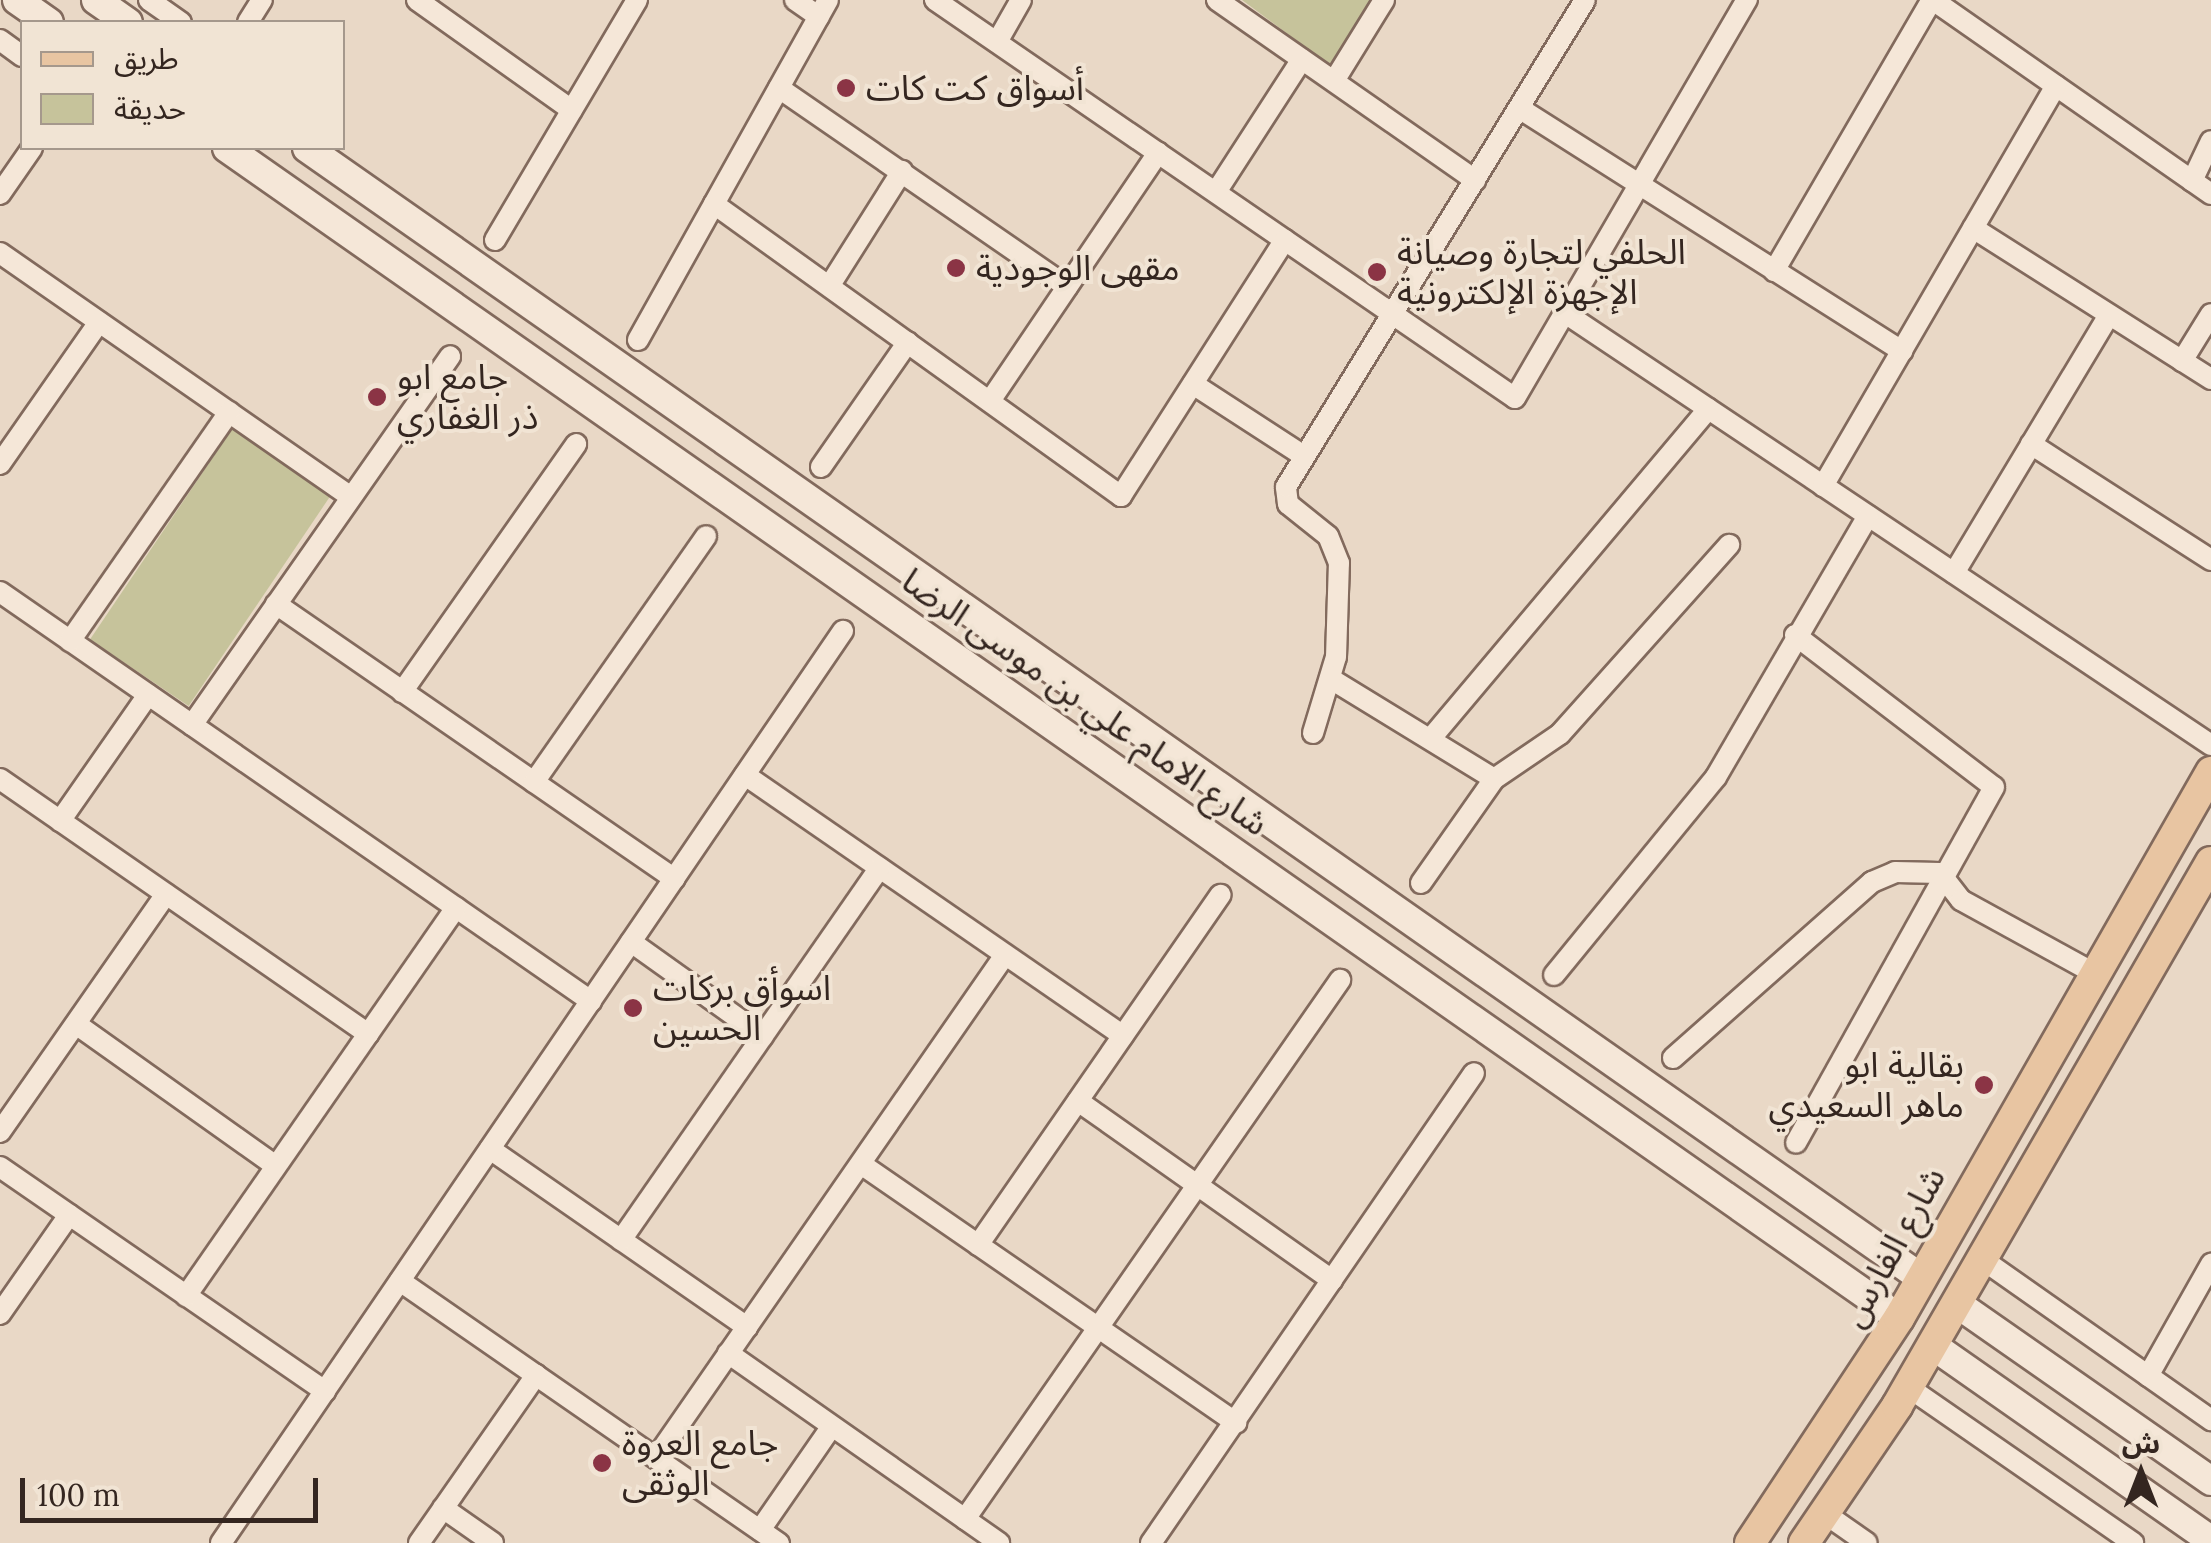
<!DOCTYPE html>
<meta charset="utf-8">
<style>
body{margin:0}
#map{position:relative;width:2211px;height:1543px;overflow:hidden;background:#e9d8c6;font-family:Lora,"Noto Sans Arabic",serif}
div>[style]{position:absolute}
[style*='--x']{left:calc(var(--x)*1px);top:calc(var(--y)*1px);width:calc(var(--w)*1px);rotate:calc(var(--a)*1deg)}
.green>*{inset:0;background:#c6c39b;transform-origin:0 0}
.roads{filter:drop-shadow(2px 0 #826a5d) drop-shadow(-2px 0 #826a5d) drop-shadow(0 2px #826a5d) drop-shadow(0 -2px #826a5d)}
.minor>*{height:20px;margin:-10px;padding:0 10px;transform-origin:10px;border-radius:10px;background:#f5e7d8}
.secondary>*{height:28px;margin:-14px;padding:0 14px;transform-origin:14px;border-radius:14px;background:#f5e7d8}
.primary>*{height:30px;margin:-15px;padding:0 15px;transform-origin:15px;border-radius:15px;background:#e8c5a2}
.dots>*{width:28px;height:28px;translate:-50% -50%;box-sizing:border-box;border:5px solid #f1e4d4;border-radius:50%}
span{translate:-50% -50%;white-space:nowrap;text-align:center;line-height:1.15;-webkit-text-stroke:8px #f1e4d4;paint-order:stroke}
.poi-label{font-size:35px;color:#342620}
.left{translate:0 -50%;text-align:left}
.right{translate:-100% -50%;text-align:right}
.street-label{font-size:35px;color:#342620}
.legend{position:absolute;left:20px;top:20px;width:325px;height:130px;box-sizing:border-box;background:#f1e4d4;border:2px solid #a5988c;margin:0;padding:12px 18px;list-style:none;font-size:30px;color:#342620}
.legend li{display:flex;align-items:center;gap:20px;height:50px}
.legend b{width:50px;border:2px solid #a5988c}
.north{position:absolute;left:2091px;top:1423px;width:100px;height:100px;-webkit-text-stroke:8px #f1e4d4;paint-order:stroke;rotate:0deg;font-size:28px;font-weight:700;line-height:40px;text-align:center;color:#342620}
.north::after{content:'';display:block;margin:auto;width:35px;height:45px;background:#342620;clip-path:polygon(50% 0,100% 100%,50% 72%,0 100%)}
.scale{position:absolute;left:20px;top:1478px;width:298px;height:45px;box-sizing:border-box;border:5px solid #342620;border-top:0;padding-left:12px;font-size:30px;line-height:35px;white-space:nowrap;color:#342620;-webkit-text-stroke:8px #f1e4d4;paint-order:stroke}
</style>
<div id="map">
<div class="green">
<i style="clip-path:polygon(1242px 0,1373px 0,1332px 67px)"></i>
<i style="left:232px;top:429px;width:119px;height:254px;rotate:34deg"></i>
</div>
<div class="roads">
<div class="minor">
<i style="--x:149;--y:0;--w:39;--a:35"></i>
<i style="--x:417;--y:0;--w:190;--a:35.4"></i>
<i style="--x:795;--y:0;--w:29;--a:35"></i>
<i style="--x:935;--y:0;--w:703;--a:34.46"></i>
<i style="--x:1515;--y:398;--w:461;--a:-59.8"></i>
<i style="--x:1217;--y:0;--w:315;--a:34.9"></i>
<i style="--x:1933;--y:0;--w:339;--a:34.9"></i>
<i style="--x:248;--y:22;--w:26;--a:-58"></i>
<i style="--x:0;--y:40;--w:27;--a:36"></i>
<i style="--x:997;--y:42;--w:48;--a:-60.3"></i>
<i style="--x:1334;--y:81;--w:95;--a:-58.3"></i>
<i style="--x:779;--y:88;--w:350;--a:34.6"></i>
<i style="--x:1519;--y:108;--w:454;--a:32.4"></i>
<i style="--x:2192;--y:181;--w:44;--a:-64.6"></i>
<i style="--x:1216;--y:192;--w:158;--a:-57.1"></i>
<i style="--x:0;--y:194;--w:56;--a:-55.2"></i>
<i style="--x:714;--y:204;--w:501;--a:35.66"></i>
<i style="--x:1121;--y:496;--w:304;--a:-57.4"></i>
<i style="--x:1973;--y:228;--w:282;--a:32.4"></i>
<i style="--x:495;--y:240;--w:279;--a:-59.4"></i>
<i style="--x:0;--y:253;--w:427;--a:34.8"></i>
<i style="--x:1774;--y:271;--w:314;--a:-59.8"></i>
<i style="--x:830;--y:285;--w:135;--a:-57.7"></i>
<i style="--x:1565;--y:313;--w:777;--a:33.77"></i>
<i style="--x:638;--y:340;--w:389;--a:-60.8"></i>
<i style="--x:2182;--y:361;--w:55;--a:-58.3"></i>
<i style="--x:1193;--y:384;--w:132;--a:33"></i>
<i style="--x:990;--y:401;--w:300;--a:-55.9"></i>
<i style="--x:2031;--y:444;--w:214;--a:32.8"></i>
<i style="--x:0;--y:464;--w:173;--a:-55.1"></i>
<i style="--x:821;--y:467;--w:152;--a:-55.2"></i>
<i style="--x:1823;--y:486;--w:463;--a:-59.8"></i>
<i style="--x:1954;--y:573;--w:301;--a:-59"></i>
<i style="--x:0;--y:592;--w:719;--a:34.69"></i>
<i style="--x:276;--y:604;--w:484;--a:34.6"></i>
<i style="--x:1795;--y:635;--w:250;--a:37.4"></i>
<i style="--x:1994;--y:787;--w:407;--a:119.1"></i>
<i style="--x:70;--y:641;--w:279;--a:-55.2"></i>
<i style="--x:1331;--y:679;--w:191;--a:31.5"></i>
<i style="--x:402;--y:692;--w:303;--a:-54.9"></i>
<i style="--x:192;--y:725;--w:450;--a:-55"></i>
<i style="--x:1313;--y:733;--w:79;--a:-73.2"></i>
<i style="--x:1336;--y:657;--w:94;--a:-88.2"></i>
<i style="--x:1339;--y:563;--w:29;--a:-112"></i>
<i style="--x:1328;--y:536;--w:51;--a:-141.3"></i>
<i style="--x:1288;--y:504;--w:17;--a:-97"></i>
<i style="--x:1286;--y:487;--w:571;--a:-58.45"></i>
<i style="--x:1432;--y:737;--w:429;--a:-49.9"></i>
<i style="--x:745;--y:775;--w:459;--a:34.6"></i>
<i style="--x:0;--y:779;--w:448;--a:34.7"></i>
<i style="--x:534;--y:782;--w:300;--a:-55"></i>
<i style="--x:60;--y:821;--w:154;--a:-55.1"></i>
<i style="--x:1421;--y:883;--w:127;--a:-54.9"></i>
<i style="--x:1494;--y:779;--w:80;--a:-34.3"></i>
<i style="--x:1560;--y:734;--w:254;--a:-48.2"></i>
<i style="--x:631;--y:942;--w:162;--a:35.5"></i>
<i style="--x:1554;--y:975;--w:256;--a:-50.7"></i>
<i style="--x:1716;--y:777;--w:302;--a:-59.8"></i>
<i style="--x:76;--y:1024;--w:245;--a:35.4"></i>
<i style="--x:1673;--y:1058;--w:266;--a:-41.5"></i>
<i style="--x:1872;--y:882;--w:25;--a:-23"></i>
<i style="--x:1895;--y:872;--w:45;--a:1.3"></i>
<i style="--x:1940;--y:873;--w:34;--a:52"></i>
<i style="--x:1961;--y:900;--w:152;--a:28.8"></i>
<i style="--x:1078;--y:1101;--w:311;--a:35.2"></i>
<i style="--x:0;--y:1132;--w:290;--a:-55.1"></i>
<i style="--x:490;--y:1149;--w:313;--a:34.7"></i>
<i style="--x:861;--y:1164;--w:456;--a:34.6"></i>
<i style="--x:0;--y:1167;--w:395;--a:34.6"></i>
<i style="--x:621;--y:1240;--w:453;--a:-55.2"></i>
<i style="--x:978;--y:1245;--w:426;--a:-55.3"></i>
<i style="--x:1979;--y:1257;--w:284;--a:35.1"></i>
<i style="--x:400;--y:1281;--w:461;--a:34.7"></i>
<i style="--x:186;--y:1296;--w:473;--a:-55.2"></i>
<i style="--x:0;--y:1314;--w:121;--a:-55.1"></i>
<i style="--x:728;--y:1353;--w:331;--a:35"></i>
<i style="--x:2148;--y:1376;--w:129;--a:-60.6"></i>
<i style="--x:1908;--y:1387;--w:274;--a:34.7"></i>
<i style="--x:656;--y:1458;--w:612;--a:-55.25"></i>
<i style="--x:443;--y:1508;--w:61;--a:35"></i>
<i style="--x:1824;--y:1513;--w:52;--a:34.9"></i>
<i style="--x:965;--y:1519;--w:657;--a:-55.17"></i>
<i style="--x:760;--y:1530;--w:126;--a:-55.3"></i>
<i style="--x:221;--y:1543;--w:1104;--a:-55.71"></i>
<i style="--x:419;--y:1543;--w:205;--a:-55.1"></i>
<i style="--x:1151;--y:1543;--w:570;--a:-55.5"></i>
</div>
<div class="secondary">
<i style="--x:17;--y:0;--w:39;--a:35"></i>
<i style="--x:96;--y:0;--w:39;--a:35"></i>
<i style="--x:227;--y:148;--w:2041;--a:34.98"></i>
<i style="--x:307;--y:148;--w:1969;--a:34.99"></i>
<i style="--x:1956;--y:1303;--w:311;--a:34.9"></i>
<i style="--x:1932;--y:1345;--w:340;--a:35"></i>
</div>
<div class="primary">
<i style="--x:1750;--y:1543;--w:270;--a:-56.5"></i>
<i style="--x:1899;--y:1318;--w:629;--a:-60.26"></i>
<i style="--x:1804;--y:1543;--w:166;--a:-55.8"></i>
<i style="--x:1897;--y:1406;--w:628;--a:-60.01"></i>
</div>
</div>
<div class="dots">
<i style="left:846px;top:88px;background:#8b3445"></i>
<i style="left:956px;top:268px;background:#8b3445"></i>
<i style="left:1377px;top:272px;background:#8b3445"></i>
<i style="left:377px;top:397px;background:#8b3445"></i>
<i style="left:633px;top:1008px;background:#8b3445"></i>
<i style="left:1984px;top:1085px;background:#8b3445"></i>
<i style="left:602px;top:1463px;background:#8b3445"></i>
</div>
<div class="poi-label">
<span class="left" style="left:866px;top:88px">أسواق كت كات</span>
<span class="left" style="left:1397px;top:272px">الحلفي لتجارة وصيانة<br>الإجهزة الإلكترونية</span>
<span class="left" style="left:976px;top:268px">مقهى الوجودية</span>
<span class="left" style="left:397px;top:397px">جامع ابو<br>ذر الغفاري</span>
<span class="left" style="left:653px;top:1008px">اسوأق بركات<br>الحسين</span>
<span class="right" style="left:1964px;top:1085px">بقالية ابو<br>ماهر السعيدي</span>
<span class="left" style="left:622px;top:1463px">جامع العروة<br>الوثقى</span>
</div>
<div class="street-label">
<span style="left:1085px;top:702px;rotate:35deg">شارع الامام علي بن موسى الرضا</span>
<span style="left:1893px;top:1247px;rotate:-61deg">شارع الفارس</span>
</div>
<ul class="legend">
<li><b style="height:12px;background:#e8c5a2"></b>طريق</li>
<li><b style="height:28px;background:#c6c39b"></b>حديقة</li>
</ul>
<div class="north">ش</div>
<div class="scale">100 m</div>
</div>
